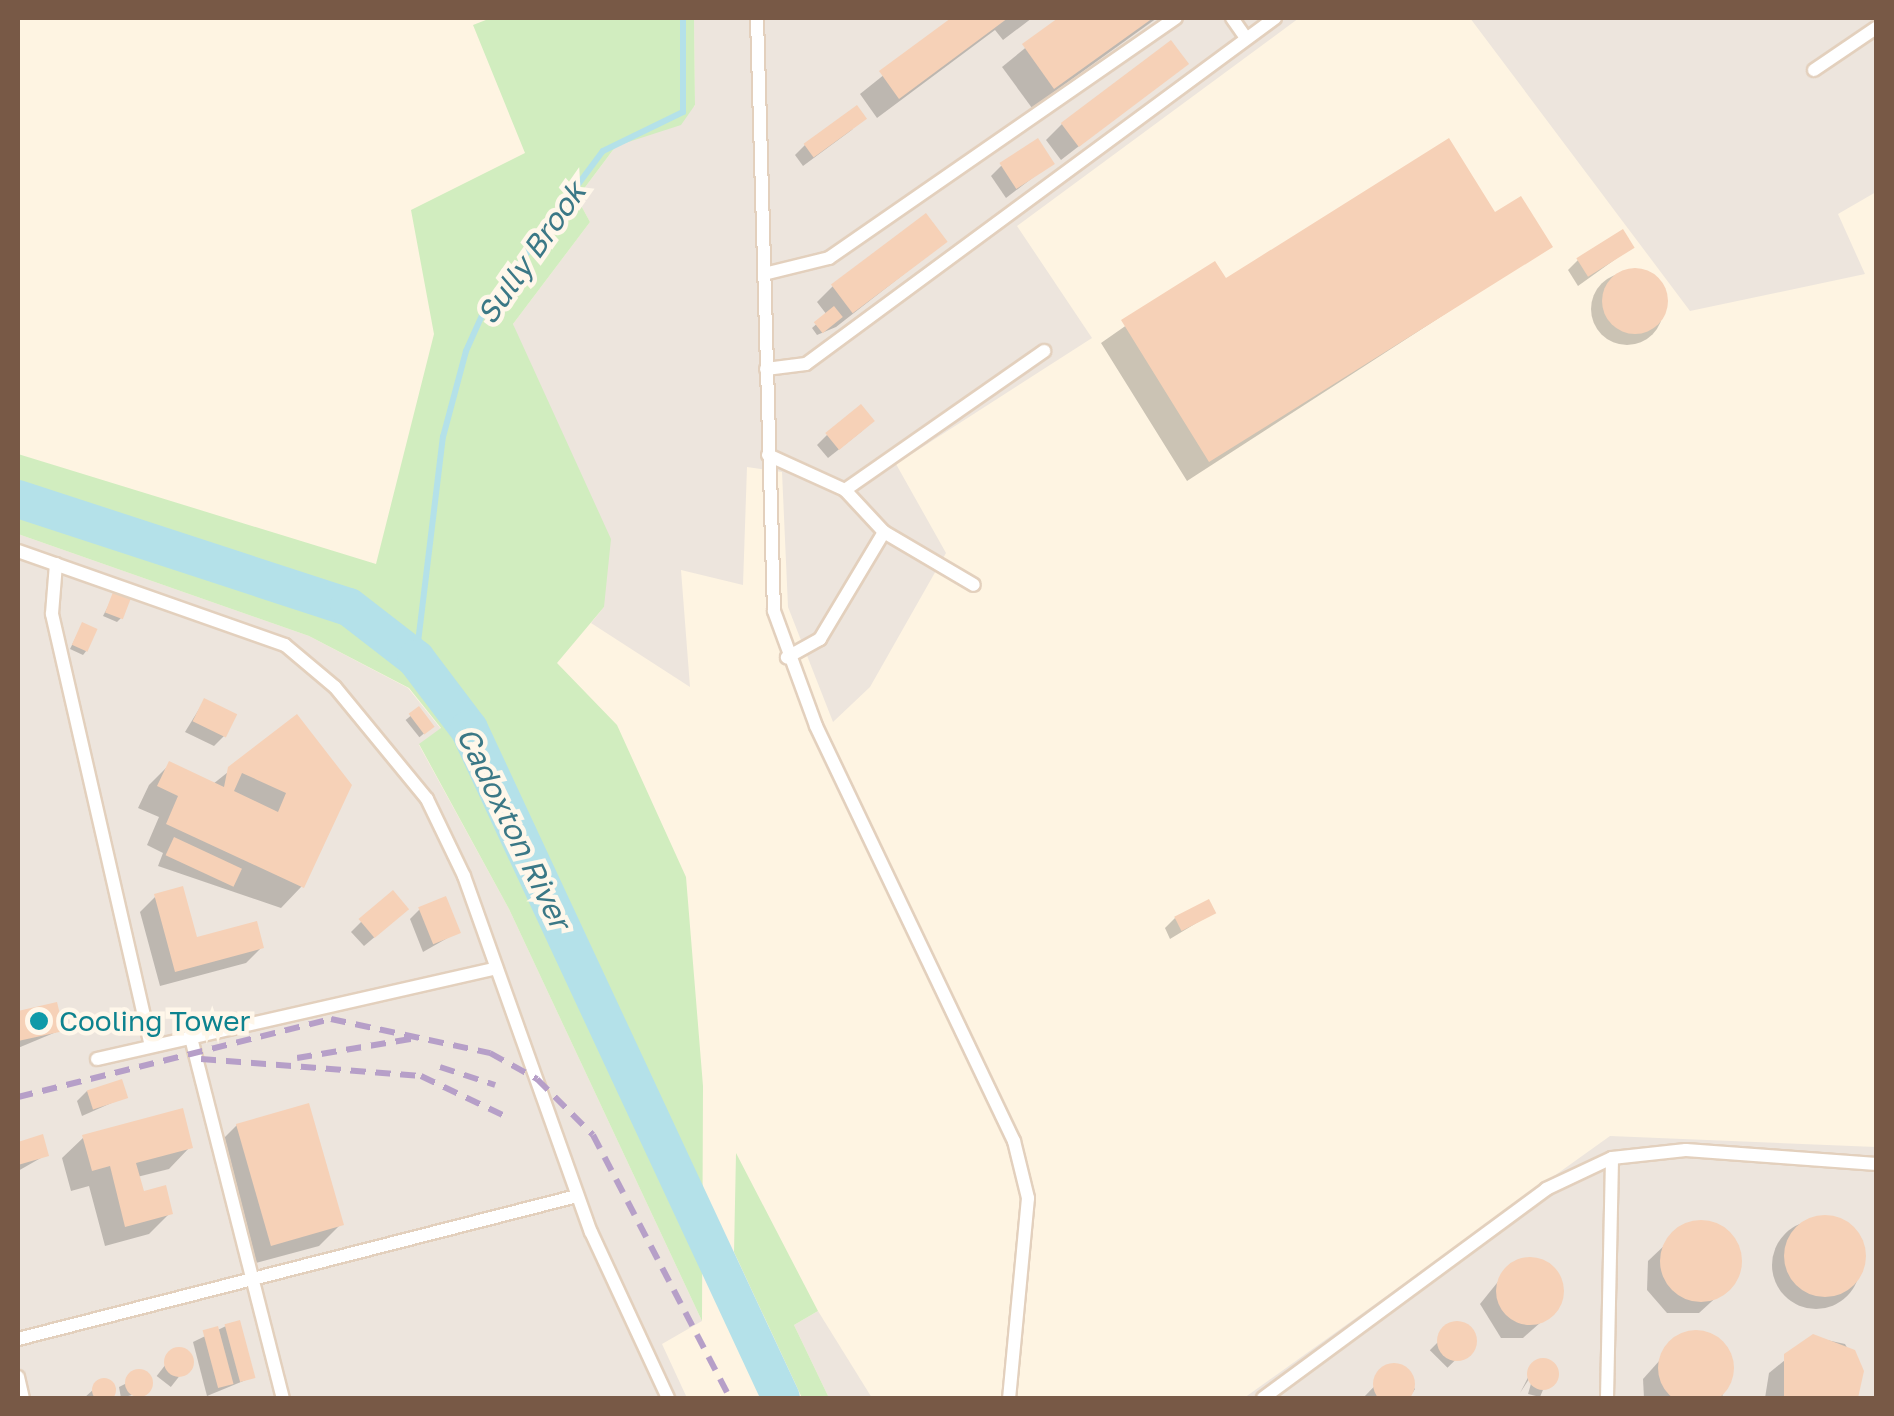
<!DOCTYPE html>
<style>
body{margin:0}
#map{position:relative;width:1894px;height:1416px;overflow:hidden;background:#fef4e2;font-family:"Golos Text",sans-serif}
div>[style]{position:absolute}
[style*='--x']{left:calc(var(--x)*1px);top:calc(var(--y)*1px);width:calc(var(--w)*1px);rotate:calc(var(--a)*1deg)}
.industrial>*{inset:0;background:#ede5dd}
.green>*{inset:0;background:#d1edbf}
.shadow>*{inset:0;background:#0003;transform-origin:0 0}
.round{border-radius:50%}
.stream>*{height:6px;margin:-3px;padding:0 3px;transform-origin:3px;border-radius:3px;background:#b4e1e9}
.river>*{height:38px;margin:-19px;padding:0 19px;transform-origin:19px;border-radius:19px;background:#b4e1e9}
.building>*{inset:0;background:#f6d1b7;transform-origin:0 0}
.roads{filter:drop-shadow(2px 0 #e3d0bd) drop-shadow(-2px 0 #e3d0bd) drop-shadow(0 2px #e3d0bd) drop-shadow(0 -2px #e3d0bd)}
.lane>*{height:12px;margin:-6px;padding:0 6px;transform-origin:6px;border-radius:6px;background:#fff}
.rail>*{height:6px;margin-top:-3px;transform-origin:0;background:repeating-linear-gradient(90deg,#b69fc8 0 15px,transparent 0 25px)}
.dots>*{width:28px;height:28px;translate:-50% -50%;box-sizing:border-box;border:5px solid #fff7ea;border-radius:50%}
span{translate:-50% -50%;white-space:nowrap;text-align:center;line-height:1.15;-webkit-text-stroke:9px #fff7ea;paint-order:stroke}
.culture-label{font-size:28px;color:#0d838f}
.left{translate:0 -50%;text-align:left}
.water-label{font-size:30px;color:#3b7886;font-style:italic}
.frame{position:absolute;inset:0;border:20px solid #785946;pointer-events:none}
</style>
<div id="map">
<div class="industrial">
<i style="clip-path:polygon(694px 18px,1299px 18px,1017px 226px,1092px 338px,896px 464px,946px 553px,870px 687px,833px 722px,788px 607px,782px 472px,747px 467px,743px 585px,681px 570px,690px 687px,591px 623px,604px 607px,513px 324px,590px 222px,577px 198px,616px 146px,695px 106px)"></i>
<i style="clip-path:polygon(1470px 18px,1876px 18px,1876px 192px,1838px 214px,1865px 274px,1690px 311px)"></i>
<i style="clip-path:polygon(18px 534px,309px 636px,408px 688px,441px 729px,419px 745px,509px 909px,702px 1321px,662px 1344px,687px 1398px,18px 1398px)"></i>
<i style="clip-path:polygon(1610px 1136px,1876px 1147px,1876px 1398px,1244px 1398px)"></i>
<i style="clip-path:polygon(818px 1311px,872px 1398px,829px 1398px,794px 1325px)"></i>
</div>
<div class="green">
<i style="clip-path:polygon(491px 18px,694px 18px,695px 105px,681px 125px,616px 146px,577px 198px,590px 222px,513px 324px,611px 539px,604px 607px,557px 663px,617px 725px,686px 877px,703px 1086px,702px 1321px,509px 909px,419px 744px,441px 728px,409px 688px,309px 636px,18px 534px,18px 454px,376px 564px,434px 334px,411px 210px,525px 153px,473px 25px)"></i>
<i style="clip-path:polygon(736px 1153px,818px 1311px,794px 1325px,829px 1398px,802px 1398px,734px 1252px)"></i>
</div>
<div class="shadow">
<i style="clip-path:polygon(955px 18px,1032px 18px,1003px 40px,995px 30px,877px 118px,860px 94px)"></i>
<i style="clip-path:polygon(1062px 18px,1157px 18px,1032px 108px,1002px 67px)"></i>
<i style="clip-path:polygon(1185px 64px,1061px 160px,1046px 140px,1062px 124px)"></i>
<i style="clip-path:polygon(853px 129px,803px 166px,795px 155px,805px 145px)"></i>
<i style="clip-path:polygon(1052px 163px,1006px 198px,991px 176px,1001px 166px)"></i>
<i style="clip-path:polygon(1494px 216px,1550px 246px,1187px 481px,1101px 343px,1214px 264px,1225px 281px)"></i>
<i style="clip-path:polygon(945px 242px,836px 327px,817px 335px,812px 328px,827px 315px,817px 302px,833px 286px)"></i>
<i style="clip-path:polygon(1631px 248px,1578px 286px,1568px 270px,1578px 260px)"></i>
<i class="round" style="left:1591px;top:273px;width:72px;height:72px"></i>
<i style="clip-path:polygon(862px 431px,828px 458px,817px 445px,827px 435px)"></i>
<i style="clip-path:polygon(114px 595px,121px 618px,117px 622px,103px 616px)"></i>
<i style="clip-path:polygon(82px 625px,87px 650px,83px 655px,70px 649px)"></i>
<i style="clip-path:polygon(204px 701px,224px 736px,214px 746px,185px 732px)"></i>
<i style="left:418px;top:710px;width:22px;height:16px;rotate:51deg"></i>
<i style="clip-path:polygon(296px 718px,302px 886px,281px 908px,158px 866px,163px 853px,147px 845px,159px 817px,138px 808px,149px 785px,170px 764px,213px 784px)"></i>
<i style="clip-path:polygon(156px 896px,195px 940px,261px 948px,246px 963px,160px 986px,140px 912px)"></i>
<i style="clip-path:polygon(420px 909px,458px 932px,423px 952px,410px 919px)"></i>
<i style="clip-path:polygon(1213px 913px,1170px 939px,1165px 928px,1175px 918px)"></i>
<i style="clip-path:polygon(396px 919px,364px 946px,351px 932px,361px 922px)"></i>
<i style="clip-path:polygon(55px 1005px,61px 1030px,18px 1048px,18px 1013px)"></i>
<i style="clip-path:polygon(87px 1091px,125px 1097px,82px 1116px,77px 1101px)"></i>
<i style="clip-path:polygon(237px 1125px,340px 1225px,319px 1246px,248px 1265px,216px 1146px)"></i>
<i style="clip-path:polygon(41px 1137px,46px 1155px,18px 1171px,18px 1144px)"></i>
<i style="clip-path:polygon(84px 1137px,190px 1147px,169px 1169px,137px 1177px,142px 1194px,170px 1213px,149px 1234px,105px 1246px,89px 1186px,71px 1191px,62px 1158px)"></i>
<i class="round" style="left:1772px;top:1221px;width:88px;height:88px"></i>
<i style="clip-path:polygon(1687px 1224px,1716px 1225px,1738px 1249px,1733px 1282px,1699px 1313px,1667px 1313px,1647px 1290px,1648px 1261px)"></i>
<i style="clip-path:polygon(1534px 1259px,1558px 1276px,1557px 1308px,1523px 1338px,1501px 1338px,1480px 1304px,1514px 1262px)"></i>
<i style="left:1456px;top:1324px;width:25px;height:37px;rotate:45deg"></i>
<i style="clip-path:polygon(226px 1326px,253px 1377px,207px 1396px,193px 1342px)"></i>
<i style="clip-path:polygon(1707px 1337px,1730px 1357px,1722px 1398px,1644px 1398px,1643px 1379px,1678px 1340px)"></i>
<i style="clip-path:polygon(1813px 1337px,1845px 1344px,1861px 1372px,1854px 1398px,1765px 1398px,1769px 1373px)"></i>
<i style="left:177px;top:1350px;width:18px;height:33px;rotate:38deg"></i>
<i style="clip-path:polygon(1536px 1362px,1553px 1366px,1540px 1397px,1528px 1394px,1535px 1370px,1520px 1393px)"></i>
<i style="clip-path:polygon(1393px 1367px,1415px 1389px,1409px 1398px,1363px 1398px)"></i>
<i style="clip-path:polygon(145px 1374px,146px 1391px,121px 1398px,119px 1387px)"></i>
<i style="clip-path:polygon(105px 1382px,110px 1398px,84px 1398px,94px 1389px)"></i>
</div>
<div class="stream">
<i style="--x:416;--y:659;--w:224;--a:-83.1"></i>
<i style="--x:443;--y:437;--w:89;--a:-75"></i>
<i style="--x:466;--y:351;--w:44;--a:-65.8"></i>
<i style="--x:484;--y:311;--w:199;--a:-53.4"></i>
<i style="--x:603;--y:151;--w:89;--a:-26"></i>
<i style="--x:683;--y:112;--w:94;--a:-90"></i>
</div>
<div class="river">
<i style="--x:18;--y:499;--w:348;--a:18.1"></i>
<i style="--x:349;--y:607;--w:85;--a:37.8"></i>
<i style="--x:416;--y:659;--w:88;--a:52.9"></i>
<i style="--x:469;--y:729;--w:738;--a:65"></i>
</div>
<div class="building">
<i style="clip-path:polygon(951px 18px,1008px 18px,899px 99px,879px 71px)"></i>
<i style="clip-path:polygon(1058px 18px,1153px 18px,1054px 89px,1022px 44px)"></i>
<i style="left:1171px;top:40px;width:30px;height:138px;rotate:53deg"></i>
<i style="left:857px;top:105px;width:17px;height:66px;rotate:54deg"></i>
<i style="left:1038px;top:138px;width:31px;height:46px;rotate:57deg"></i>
<i style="clip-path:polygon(1449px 138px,1495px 212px,1521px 196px,1553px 247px,1209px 462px,1121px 320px,1215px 261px,1226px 278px)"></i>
<i style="left:926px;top:213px;width:36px;height:119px;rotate:53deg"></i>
<i style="left:1623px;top:229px;width:22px;height:55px;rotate:58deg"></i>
<i class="round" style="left:1602px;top:268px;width:66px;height:66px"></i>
<i style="left:834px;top:306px;width:14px;height:26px;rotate:51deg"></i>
<i style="left:861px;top:404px;width:22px;height:46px;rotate:51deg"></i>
<i style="left:113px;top:592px;width:19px;height:22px;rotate:21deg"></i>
<i style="left:82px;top:622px;width:17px;height:25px;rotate:24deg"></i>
<i style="left:204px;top:698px;width:37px;height:26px;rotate:26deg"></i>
<i style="left:419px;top:706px;width:26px;height:13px;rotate:53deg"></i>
<i style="clip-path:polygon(evenodd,297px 714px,352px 785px,304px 888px,166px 824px,178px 796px,157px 786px,169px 761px,224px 787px,228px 767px,297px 714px,242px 773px,286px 793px,278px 812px,234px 791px,242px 773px)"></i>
<i style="left:174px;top:837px;width:75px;height:20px;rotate:25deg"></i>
<i style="clip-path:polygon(183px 886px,197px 937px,257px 921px,264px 948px,175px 972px,154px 894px)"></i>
<i style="left:393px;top:890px;width:25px;height:45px;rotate:50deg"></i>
<i style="left:446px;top:896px;width:40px;height:30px;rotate:68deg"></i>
<i style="left:1209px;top:899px;width:16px;height:39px;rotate:63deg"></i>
<i style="clip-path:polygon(57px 1002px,64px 1031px,18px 1041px,18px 1011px)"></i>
<i style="left:122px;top:1079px;width:20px;height:37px;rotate:72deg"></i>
<i style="left:309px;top:1103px;width:127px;height:76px;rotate:74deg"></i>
<i style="clip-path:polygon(183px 1108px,193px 1148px,136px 1163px,144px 1191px,166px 1185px,173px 1214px,125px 1227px,110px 1166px,92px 1171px,82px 1135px)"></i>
<i style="clip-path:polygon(43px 1134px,49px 1156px,18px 1165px,18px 1142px)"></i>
<i class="round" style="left:1784px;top:1215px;width:82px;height:82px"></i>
<i class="round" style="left:1660px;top:1220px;width:82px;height:82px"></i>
<i class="round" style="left:1496px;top:1257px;width:68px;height:68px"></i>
<i style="left:240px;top:1320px;width:60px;height:16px;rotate:75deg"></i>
<i class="round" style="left:1437px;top:1321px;width:40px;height:40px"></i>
<i style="left:218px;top:1326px;width:60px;height:16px;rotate:75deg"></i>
<i class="round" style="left:1658px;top:1330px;width:76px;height:76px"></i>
<i style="clip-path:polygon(1813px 1334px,1855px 1350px,1864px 1371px,1858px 1398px,1784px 1398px,1784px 1354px)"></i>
<i class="round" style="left:164px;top:1347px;width:30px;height:30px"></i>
<i class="round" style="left:1527px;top:1358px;width:32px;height:32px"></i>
<i class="round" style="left:1373px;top:1363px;width:42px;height:42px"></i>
<i class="round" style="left:125px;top:1369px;width:28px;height:28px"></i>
<i class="round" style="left:92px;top:1378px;width:24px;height:24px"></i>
</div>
<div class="roads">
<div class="lane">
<i style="--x:757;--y:18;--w:593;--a:88.36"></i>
<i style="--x:774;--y:611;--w:122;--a:69.9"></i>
<i style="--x:816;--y:726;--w:460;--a:64.5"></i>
<i style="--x:1014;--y:1141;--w:59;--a:76.2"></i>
<i style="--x:1028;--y:1198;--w:201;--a:95.4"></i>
<i style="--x:1232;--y:18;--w:24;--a:55"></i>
<i style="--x:1814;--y:70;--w:75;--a:-34.1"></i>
<i style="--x:764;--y:274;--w:67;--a:-13.8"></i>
<i style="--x:829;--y:258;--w:422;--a:-34.7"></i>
<i style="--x:766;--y:369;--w:40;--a:-7.1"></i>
<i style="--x:806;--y:364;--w:583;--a:-36.42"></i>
<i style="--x:768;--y:455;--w:85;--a:24.4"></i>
<i style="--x:845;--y:490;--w:57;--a:47.1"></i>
<i style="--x:884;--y:532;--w:125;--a:120.9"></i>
<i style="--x:820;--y:639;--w:38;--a:151"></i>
<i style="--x:845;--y:490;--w:243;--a:-34.9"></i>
<i style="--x:884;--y:532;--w:104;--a:30.5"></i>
<i style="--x:18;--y:551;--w:283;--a:19.4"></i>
<i style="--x:285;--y:645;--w:65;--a:40"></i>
<i style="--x:335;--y:687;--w:145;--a:50.6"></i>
<i style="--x:427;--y:799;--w:85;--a:64.3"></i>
<i style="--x:464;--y:876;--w:378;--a:70.4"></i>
<i style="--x:591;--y:1232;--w:183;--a:65.1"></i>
<i style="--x:56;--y:564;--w:50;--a:94.6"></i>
<i style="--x:52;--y:614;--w:442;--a:77.1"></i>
<i style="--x:190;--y:1034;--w:376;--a:75.7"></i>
<i style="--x:97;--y:1059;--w:407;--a:-12.8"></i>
<i style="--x:18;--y:1339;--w:577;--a:-14.35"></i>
<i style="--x:18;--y:1377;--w:22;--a:77"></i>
<i style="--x:1263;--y:1398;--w:352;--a:-36.4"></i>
<i style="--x:1546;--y:1189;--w:73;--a:-25.2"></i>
<i style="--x:1612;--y:1158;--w:74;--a:-6.2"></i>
<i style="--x:1686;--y:1150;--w:191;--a:4.2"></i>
<i style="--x:1607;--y:1398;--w:240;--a:-88.8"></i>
</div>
</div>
<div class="rail">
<i style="--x:297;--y:1058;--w:121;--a:-9.5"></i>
<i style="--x:201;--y:1059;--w:221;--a:4.4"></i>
<i style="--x:421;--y:1076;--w:98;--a:25.5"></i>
<i style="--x:440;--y:1067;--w:58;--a:18.1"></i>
<i style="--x:18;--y:1097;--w:323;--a:-14"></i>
<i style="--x:331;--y:1019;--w:163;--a:12.1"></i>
<i style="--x:490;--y:1053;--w:54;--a:29"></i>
<i style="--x:537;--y:1079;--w:79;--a:45"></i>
<i style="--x:593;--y:1135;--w:297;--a:62.5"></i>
</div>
<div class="dots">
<i style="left:39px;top:1021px;background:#0f9aa8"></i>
</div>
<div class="culture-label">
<span class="left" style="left:59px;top:1021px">Cooling Tower</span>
</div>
<div class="water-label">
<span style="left:531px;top:253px;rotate:-55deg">Sully Brook</span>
<span style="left:514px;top:828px;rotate:64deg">Cadoxton River</span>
</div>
<div class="frame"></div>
</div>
